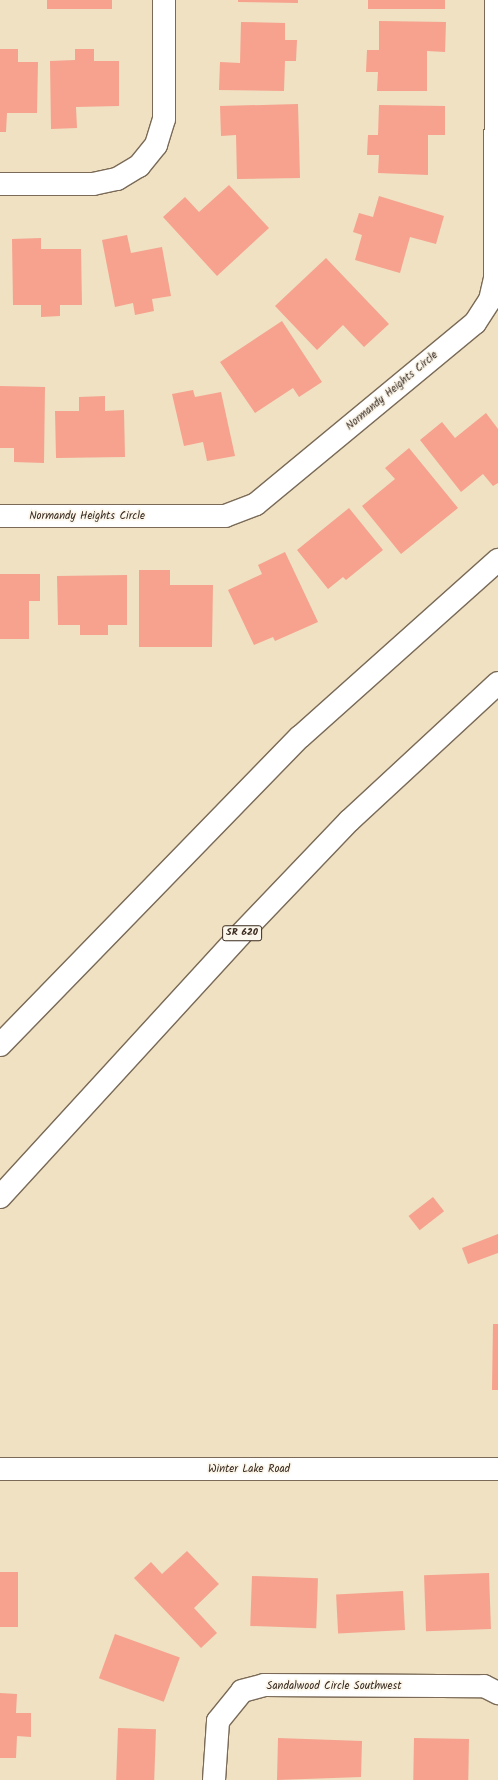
<!DOCTYPE html>
<style>
body{margin:0}
#map{position:relative;width:498px;height:1780px;overflow:hidden;background:#efe1c2;font-family:Kalam,sans-serif}
div>[style]{position:absolute}
[style*='--x']{left:calc(var(--x)*1px);top:calc(var(--y)*1px);width:calc(var(--w)*1px);rotate:calc(var(--a)*1deg)}
.building>*{inset:0;background:#f6a28e;transform-origin:0 0}
.roads{filter:drop-shadow(1px 0 #7a6a57) drop-shadow(-1px 0 #7a6a57) drop-shadow(0 1px #7a6a57) drop-shadow(0 -1px #7a6a57)}
.street>*{height:22px;margin:-11px;padding:0 11px;transform-origin:11px;border-radius:11px;background:#fff}
.secondary>*{height:22px;margin:-11px;padding:0 11px;transform-origin:11px;border-radius:11px;background:#fff}
.primary>*{height:22px;margin:-11px;padding:0 11px;transform-origin:11px;border-radius:11px;background:#fff}
span{translate:-50% -50%;white-space:nowrap;text-align:center;line-height:1.15;-webkit-text-stroke:3.5px #fbf7ec;paint-order:stroke}
.shield-label span{padding:1px 3px;background:#fbf7ec;border:1px solid;border-radius:3px;-webkit-text-stroke-width:0}
.shield-label{font-size:10px;color:#3b2a1e;font-weight:700}
.street-label{font-size:11px;color:#3b2a1e}
</style>
<div id="map">
<div class="building">
<i style="left:47px;top:0;width:65px;height:9px"></i>
<i style="clip-path:polygon(238px 0,298px 0,298px 3px,238px 2px)"></i>
<i style="left:368px;top:0;width:77px;height:9px"></i>
<i style="clip-path:polygon(379px 21px,446px 22px,445px 52px,427px 51px,427px 91px,377px 91px,378px 72px,366px 72px,367px 50px,379px 50px)"></i>
<i style="clip-path:polygon(241px 22px,285px 23px,285px 40px,297px 40px,296px 61px,285px 61px,284px 91px,219px 90px,220px 62px,240px 63px)"></i>
<i style="clip-path:polygon(0 49px,18px 49px,18px 62px,38px 62px,37px 113px,7px 113px,6px 132px,0 132px)"></i>
<i style="clip-path:polygon(75px 49px,94px 49px,94px 61px,119px 61px,119px 106px,76px 107px,77px 128px,51px 129px,50px 61px,75px 60px)"></i>
<i style="clip-path:polygon(298px 104px,300px 178px,237px 179px,236px 135px,221px 136px,220px 106px)"></i>
<i style="clip-path:polygon(379px 105px,445px 106px,445px 135px,428px 135px,428px 175px,378px 173px,379px 155px,367px 155px,368px 135px,378px 135px)"></i>
<i style="clip-path:polygon(229px 185px,269px 228px,217px 276px,163px 217px,185px 197px,199px 212px)"></i>
<i style="clip-path:polygon(379px 196px,444px 216px,436px 244px,410px 237px,400px 273px,355px 260px,362px 235px,353px 232px,359px 213px,373px 217px)"></i>
<i style="clip-path:polygon(127px 235px,131px 253px,162px 247px,171px 296px,152px 299px,154px 311px,135px 315px,133px 303px,115px 307px,102px 240px)"></i>
<i style="clip-path:polygon(41px 238px,41px 249px,81px 249px,82px 305px,60px 305px,60px 316px,41px 317px,41px 305px,13px 305px,12px 239px)"></i>
<i style="clip-path:polygon(326px 258px,389px 324px,364px 347px,343px 325px,317px 350px,275px 306px)"></i>
<i style="clip-path:polygon(282px 321px,322px 382px,299px 397px,293px 388px,255px 413px,220px 362px)"></i>
<i style="clip-path:polygon(0 386px,45px 387px,44px 463px,14px 462px,14px 448px,0 448px)"></i>
<i style="clip-path:polygon(193px 390px,195px 397px,221px 392px,235px 456px,207px 461px,203px 442px,184px 446px,172px 394px)"></i>
<i style="clip-path:polygon(105px 396px,105px 411px,124px 410px,125px 457px,56px 458px,55px 411px,79px 411px,79px 397px)"></i>
<i style="clip-path:polygon(486px 413px,498px 429px,498px 483px,493px 486px,483px 474px,461px 492px,420px 440px,442px 422px,455px 438px)"></i>
<i style="clip-path:polygon(409px 448px,458px 508px,401px 554px,362px 506px,395px 479px,385px 468px)"></i>
<i style="clip-path:polygon(349px 508px,383px 550px,346px 580px,343px 577px,328px 589px,297px 550px)"></i>
<i style="clip-path:polygon(285px 552px,318px 622px,275px 641px,273px 637px,254px 645px,228px 590px,262px 574px,258px 565px)"></i>
<i style="clip-path:polygon(139px 570px,170px 570px,170px 585px,213px 585px,212px 647px,139px 647px)"></i>
<i style="clip-path:polygon(0 574px,40px 574px,40px 601px,29px 601px,29px 639px,0 639px)"></i>
<i style="clip-path:polygon(127px 575px,127px 625px,108px 625px,108px 635px,80px 635px,80px 625px,58px 625px,57px 576px)"></i>
<i style="left:433px;top:1197px;width:18px;height:31px;rotate:52deg"></i>
<i style="clip-path:polygon(498px 1234px,498px 1253px,468px 1264px,462px 1248px)"></i>
<i style="clip-path:polygon(493px 1324px,498px 1324px,498px 1390px,492px 1390px)"></i>
<i style="clip-path:polygon(187px 1551px,219px 1584px,194px 1608px,217px 1633px,201px 1648px,134px 1578px,151px 1562px,162px 1574px)"></i>
<i style="left:0;top:1572px;width:18px;height:55px"></i>
<i style="left:489px;top:1573px;width:56px;height:65px;rotate:88deg"></i>
<i style="left:252px;top:1576px;width:66px;height:50px;rotate:2deg"></i>
<i style="left:403px;top:1591px;width:39px;height:67px;rotate:87deg"></i>
<i style="left:115px;top:1634px;width:69px;height:47px;rotate:20deg"></i>
<i style="clip-path:polygon(0 1693px,17px 1694px,16px 1713px,31px 1713px,31px 1737px,17px 1736px,16px 1758px,0 1758px)"></i>
<i style="left:118px;top:1728px;width:38px;height:52px;rotate:2deg"></i>
<i style="clip-path:polygon(278px 1738px,362px 1741px,361px 1777px,277px 1780px)"></i>
<i style="left:414px;top:1738px;width:55px;height:42px;rotate:1deg"></i>
</div>
<div class="roads">
<div class="street">
<i style="--x:0;--y:184;--w:93;--a:0"></i>
<i style="--x:93;--y:184;--w:25;--a:-12"></i>
<i style="--x:117;--y:179;--w:26;--a:-31"></i>
<i style="--x:139;--y:166;--w:27;--a:-51"></i>
<i style="--x:156;--y:145;--w:27;--a:-73"></i>
<i style="--x:164;--y:119;--w:119;--a:-90"></i>
<i style="--x:0;--y:516;--w:225;--a:0"></i>
<i style="--x:225;--y:516;--w:33;--a:-21"></i>
<i style="--x:256;--y:504;--w:284;--a:-39.6"></i>
<i style="--x:475;--y:323;--w:27;--a:-57"></i>
<i style="--x:490;--y:300;--w:22;--a:-77"></i>
<i style="--x:495;--y:279;--w:279;--a:-89.8"></i>
<i style="--x:214;--y:1780;--w:59;--a:-86.1"></i>
<i style="--x:218;--y:1721;--w:38;--a:-51"></i>
<i style="--x:242;--y:1691;--w:23;--a:-15"></i>
<i style="--x:264;--y:1685;--w:220;--a:0.3"></i>
<i style="--x:484;--y:1686;--w:16;--a:27"></i>
</div>
<div class="secondary">
<i style="--x:0;--y:1469;--w:498;--a:0"></i>
</div>
<div class="primary">
<i style="--x:0;--y:1045;--w:430;--a:-45.8"></i>
<i style="--x:300;--y:737;--w:266;--a:-41.8"></i>
<i style="--x:0;--y:1197;--w:355;--a:-47.5"></i>
<i style="--x:240;--y:935;--w:158;--a:-46.3"></i>
<i style="--x:349;--y:821;--w:203;--a:-42.8"></i>
</div>
</div>
<div class="shield-label">
<span style="left:242px;top:933px">SR 620</span>
</div>
<div class="street-label">
<span style="left:392px;top:391px;rotate:-40deg">Normandy Heights Circle</span>
<span style="left:87px;top:516px">Normandy Heights Circle</span>
<span style="left:249px;top:1469px">Winter Lake Road</span>
<span style="left:334px;top:1686px">Sandalwood Circle Southwest</span>
</div>
</div>
